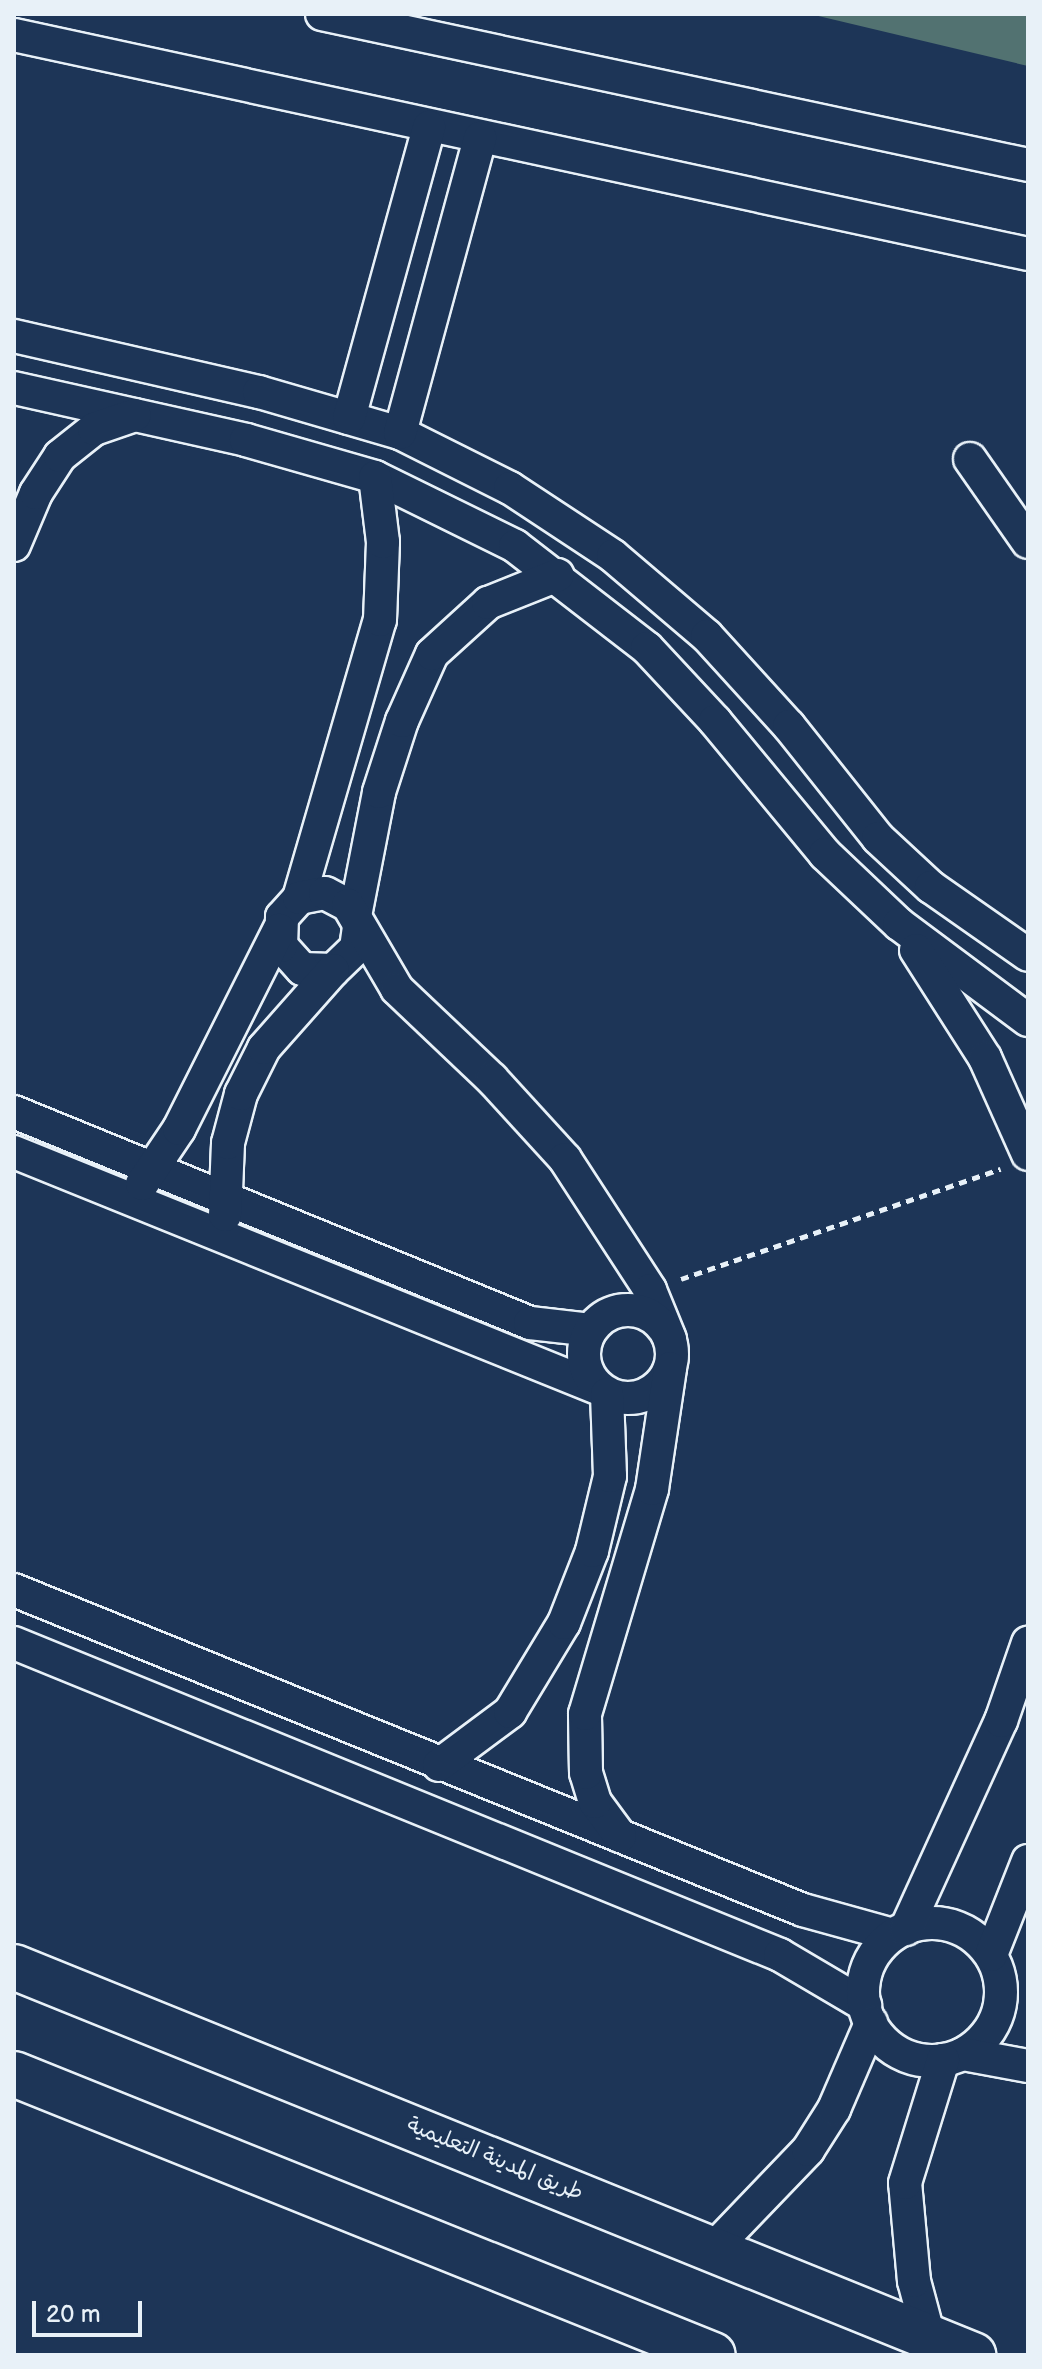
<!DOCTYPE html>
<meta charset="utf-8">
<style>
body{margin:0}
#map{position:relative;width:1042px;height:2369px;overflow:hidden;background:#1d3557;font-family:"Balsamiq Sans","Playpen Sans Arabic",sans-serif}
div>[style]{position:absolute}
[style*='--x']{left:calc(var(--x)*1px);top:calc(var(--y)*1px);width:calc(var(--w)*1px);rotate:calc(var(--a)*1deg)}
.green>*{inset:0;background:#527271}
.path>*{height:5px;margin-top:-2.5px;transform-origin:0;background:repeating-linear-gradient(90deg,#e8f1f8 0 8px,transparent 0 14px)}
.roads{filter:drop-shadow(2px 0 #e8f1f8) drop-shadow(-2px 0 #e8f1f8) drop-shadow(0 2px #e8f1f8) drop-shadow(0 -2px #e8f1f8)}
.street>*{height:32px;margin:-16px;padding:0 16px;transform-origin:16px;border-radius:16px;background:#1d3557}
.street>.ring{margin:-16px;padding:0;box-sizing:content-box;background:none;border:32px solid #1d3557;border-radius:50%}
.secondary>*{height:44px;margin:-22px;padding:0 22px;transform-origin:22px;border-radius:22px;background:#1d3557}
span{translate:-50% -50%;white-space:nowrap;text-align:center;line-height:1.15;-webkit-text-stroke:6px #1d3557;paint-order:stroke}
.street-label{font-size:22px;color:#e8f1f8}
.frame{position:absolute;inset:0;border:16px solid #e8f1f8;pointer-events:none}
.scale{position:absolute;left:32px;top:2301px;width:110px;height:36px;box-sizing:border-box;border:4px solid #e8f1f8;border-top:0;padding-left:10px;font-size:24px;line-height:28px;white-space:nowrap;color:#e8f1f8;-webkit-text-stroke:6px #1d3557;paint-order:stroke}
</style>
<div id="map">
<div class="green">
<i style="clip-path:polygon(810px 14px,1028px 14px,1028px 66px)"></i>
</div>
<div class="path">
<i style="--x:681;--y:1279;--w:338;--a:-19"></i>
</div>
<div class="roads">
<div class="street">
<i style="--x:322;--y:14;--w:722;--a:12.07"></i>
<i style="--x:14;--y:35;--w:1037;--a:12.19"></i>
<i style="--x:14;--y:336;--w:251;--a:12.9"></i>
<i style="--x:259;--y:392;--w:147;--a:16.2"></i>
<i style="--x:400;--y:433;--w:123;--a:26.6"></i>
<i style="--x:510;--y:488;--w:123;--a:33.4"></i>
<i style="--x:613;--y:556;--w:123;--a:40.4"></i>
<i style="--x:707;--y:636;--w:122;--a:47.7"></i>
<i style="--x:789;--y:726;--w:143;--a:51.5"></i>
<i style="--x:878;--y:838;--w:72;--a:42.8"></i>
<i style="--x:931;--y:887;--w:118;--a:35"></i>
<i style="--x:14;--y:388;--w:238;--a:12.6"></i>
<i style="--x:246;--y:440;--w:134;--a:16"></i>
<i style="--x:375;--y:477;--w:156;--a:26.2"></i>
<i style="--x:515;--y:546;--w:167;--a:37.7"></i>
<i style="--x:647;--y:648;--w:100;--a:47"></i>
<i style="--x:715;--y:721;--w:173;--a:50.4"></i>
<i style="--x:825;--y:854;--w:102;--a:43.4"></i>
<i style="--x:899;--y:924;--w:161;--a:36.7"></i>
<i style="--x:349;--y:418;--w:302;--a:-74.6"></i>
<i style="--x:400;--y:433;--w:306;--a:-74.8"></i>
<i style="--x:970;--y:459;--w:101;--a:55.1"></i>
<i style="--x:14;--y:545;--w:56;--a:-67.1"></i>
<i style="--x:36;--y:493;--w:44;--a:-57"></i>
<i style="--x:60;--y:456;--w:43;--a:-38.5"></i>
<i style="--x:94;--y:429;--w:43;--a:-18.9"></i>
<i style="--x:299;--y:898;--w:290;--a:-73.8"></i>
<i style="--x:380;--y:620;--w:78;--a:-87.8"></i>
<i style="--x:383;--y:542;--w:65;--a:-97"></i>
<i style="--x:355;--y:916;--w:126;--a:-79"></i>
<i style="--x:379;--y:792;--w:75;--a:-72.1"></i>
<i style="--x:402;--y:721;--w:73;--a:-65.9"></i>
<i style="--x:432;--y:654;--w:76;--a:-42.3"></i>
<i style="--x:488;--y:603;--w:75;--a:-21.8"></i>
<i style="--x:359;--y:927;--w:21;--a:98"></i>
<i style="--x:356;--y:948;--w:32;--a:136"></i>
<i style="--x:333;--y:970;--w:31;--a:-178"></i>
<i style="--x:302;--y:969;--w:31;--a:-132"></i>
<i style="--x:281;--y:946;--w:29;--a:-88"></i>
<i style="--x:282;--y:917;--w:25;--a:-48"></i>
<i style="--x:299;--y:898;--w:26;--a:-11"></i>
<i style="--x:325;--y:893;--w:26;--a:28"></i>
<i style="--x:348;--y:905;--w:97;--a:59.7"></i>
<i style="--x:397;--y:989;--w:131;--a:43.5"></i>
<i style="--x:492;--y:1079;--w:108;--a:47.6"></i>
<i style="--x:565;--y:1159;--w:156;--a:57"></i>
<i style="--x:650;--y:1290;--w:53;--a:67.8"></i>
<i style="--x:916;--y:950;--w:128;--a:57.4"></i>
<i style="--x:985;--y:1058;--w:105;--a:65.9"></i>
<i style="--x:14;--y:1112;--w:557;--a:22.24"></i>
<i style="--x:530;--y:1323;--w:61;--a:6.5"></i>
<i style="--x:14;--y:1152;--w:632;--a:22.02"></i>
<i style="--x:142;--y:1184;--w:66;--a:-56.1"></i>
<i style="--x:179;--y:1129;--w:223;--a:-63.3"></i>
<i style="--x:225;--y:1215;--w:72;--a:-87.6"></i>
<i style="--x:228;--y:1143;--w:51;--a:-75.1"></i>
<i style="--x:241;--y:1094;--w:51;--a:-63.4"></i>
<i style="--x:264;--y:1048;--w:104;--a:-48.5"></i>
<i class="ring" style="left:584px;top:1310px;width:56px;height:56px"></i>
<i style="--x:14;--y:1590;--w:851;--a:22.08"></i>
<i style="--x:803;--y:1910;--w:93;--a:15.5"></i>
<i style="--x:14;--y:1643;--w:827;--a:22.16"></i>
<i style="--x:780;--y:1955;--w:99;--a:30.5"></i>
<i style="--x:439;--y:1765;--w:89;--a:-36.7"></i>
<i style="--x:510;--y:1712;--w:104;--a:-58.8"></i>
<i style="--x:564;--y:1623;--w:77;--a:-68.7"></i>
<i style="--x:592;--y:1551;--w:77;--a:-76.5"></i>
<i style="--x:610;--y:1476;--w:82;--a:-92.1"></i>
<i style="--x:620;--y:1836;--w:42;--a:-126.3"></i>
<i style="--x:595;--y:1802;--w:30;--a:-107"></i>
<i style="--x:586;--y:1773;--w:59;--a:-91"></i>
<i style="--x:585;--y:1714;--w:235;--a:-73.4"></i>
<i style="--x:652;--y:1489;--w:122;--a:-81.5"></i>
<i class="ring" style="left:863px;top:1923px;width:106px;height:106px"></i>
<i style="--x:906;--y:1929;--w:229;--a:-65.5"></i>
<i style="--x:1001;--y:1721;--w:83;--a:-70.9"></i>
<i style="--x:991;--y:1955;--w:101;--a:-68.5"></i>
<i style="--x:963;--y:2054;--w:66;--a:10.5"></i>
<i style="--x:714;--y:2248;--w:136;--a:-46.2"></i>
<i style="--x:808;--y:2150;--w:49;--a:-57.6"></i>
<i style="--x:834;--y:2109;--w:94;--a:-66.7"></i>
<i style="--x:929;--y:2337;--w:58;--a:-105"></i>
<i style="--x:914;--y:2281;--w:98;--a:-95.2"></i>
<i style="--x:905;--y:2183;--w:129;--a:-72.8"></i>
</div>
<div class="secondary">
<i style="--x:14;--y:1967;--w:1035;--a:22.03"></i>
<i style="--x:14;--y:2074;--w:753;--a:21.9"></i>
</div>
</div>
<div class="street-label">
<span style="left:495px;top:2159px;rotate:22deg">طريق المدينة التعليمية</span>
</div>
<div class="frame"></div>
<div class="scale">20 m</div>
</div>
